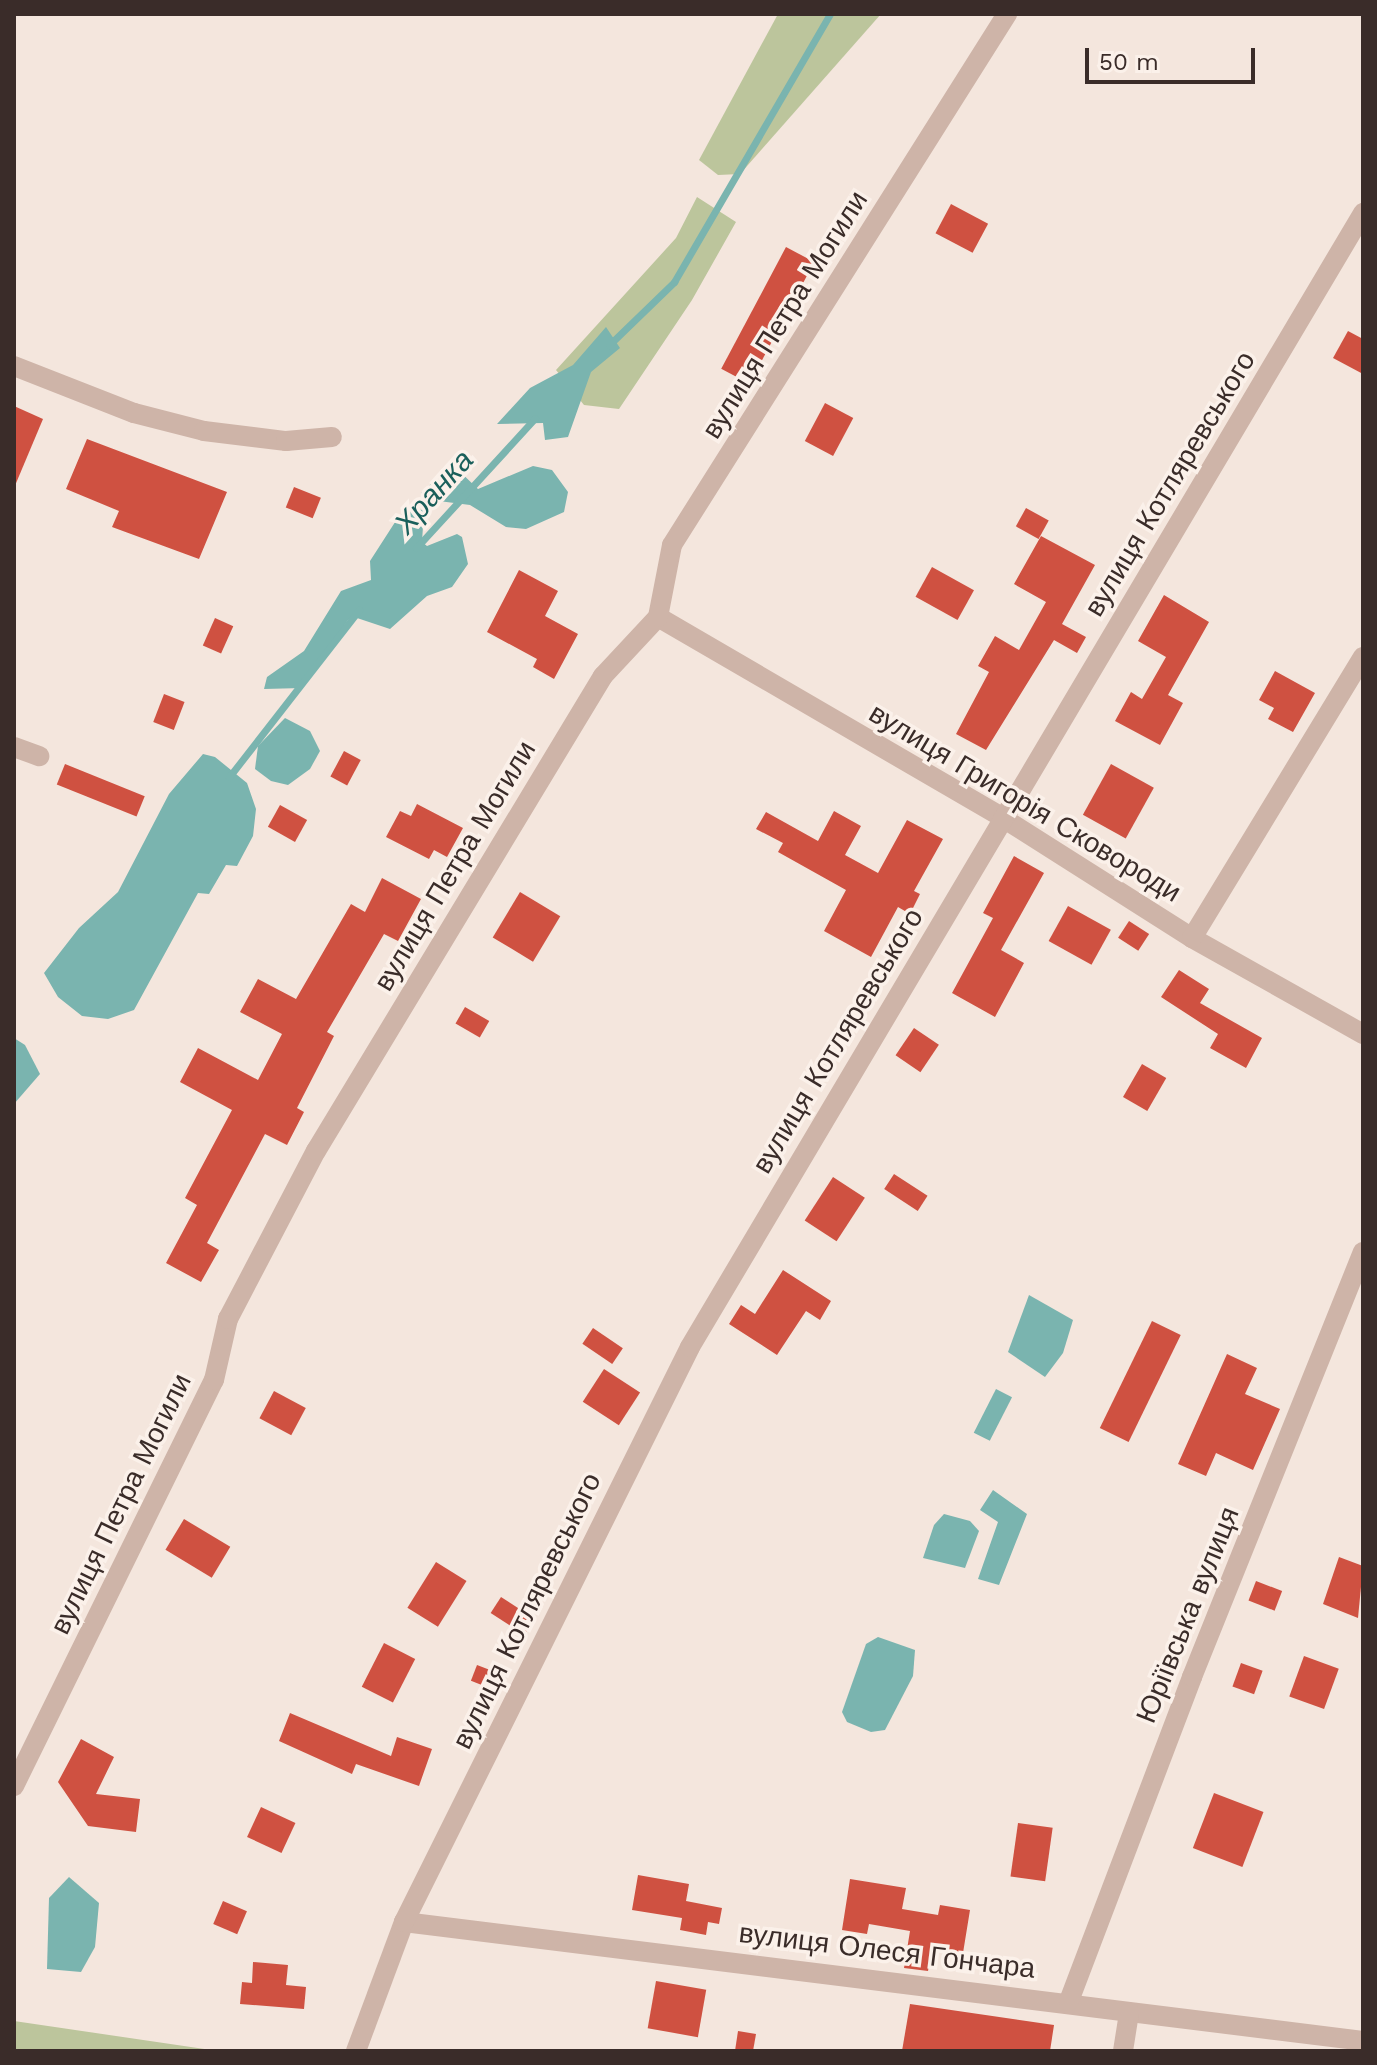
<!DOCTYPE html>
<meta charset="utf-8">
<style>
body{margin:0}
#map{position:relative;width:1377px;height:2065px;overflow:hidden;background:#f4e6dd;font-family:"Work Sans",sans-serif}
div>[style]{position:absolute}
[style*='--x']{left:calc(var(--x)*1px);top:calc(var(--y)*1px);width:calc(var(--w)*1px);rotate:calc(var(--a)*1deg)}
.green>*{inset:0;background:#bcc59c}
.water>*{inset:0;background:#7ab4af;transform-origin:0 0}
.stream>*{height:7px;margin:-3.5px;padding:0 3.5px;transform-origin:3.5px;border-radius:3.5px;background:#7ab4af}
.building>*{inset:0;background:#cf5141;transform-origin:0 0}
.minor>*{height:20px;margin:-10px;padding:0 10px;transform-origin:10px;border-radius:10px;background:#ceb4a8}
span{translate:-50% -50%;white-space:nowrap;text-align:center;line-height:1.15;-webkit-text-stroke:7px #fbf1ea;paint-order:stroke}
.street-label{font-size:28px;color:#3a2c29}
.water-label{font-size:30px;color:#1a5f5b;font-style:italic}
.frame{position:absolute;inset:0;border:16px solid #3a2c29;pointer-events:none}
.scale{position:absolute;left:1085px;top:48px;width:170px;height:36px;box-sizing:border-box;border:4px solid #3a2c29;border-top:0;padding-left:10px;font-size:24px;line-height:28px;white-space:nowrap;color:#3a2c29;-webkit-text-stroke:6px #fbf1ea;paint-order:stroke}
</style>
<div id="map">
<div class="green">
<i style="clip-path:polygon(778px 14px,881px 14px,740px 174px,718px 175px,699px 160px)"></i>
<i style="clip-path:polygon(697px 197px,736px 222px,692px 300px,619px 409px,584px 405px,556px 370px,676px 238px)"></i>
<i style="clip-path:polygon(14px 2021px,218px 2051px,14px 2051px)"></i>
</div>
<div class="water">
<i style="clip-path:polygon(606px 327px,620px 348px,591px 372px,568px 437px,545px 440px,543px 423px,497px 424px,530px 388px,573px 365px)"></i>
<i style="clip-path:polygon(533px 466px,552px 470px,568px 492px,564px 512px,526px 529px,506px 527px,470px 505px,423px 499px,421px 493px,449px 468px,455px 467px,478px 489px)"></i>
<i style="clip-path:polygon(410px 509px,424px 510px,422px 542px,427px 546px,457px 534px,462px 537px,468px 564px,452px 587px,427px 596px,390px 629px,354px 617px,348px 620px,302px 688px,264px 689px,267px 677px,304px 651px,341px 591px,371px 580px,370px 561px,399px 516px)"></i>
<i style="clip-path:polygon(285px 718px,310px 731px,320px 751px,310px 769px,288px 785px,271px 781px,255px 769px,258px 746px)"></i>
<i style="clip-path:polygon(203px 754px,215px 757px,247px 783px,256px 809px,253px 836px,237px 866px,226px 865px,209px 894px,198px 893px,134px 1010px,108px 1019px,82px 1016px,58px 997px,44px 973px,79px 928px,118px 892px,169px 794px)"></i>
<i style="clip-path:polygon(14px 1038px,25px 1045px,40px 1074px,14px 1104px)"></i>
<i style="clip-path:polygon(1029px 1295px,1073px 1320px,1063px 1353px,1045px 1377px,1008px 1352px)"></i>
<i style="left:996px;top:1389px;width:18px;height:49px;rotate:27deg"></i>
<i style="clip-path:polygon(993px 1490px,1027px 1514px,999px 1585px,978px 1579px,998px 1522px,980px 1510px)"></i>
<i style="clip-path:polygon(944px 1514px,970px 1521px,979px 1531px,965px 1568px,923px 1558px,934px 1525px)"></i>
<i style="clip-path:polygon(878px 1637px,915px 1650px,913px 1676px,885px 1730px,871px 1732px,847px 1722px,842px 1712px,866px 1644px)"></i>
<i style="clip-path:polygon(69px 1877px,99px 1903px,95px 1947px,81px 1972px,47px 1969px,49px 1898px)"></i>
</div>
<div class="stream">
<i style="--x:609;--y:345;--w:91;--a:-44.1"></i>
<i style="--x:674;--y:282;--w:310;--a:-59.8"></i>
<i style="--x:416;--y:548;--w:176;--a:-47.5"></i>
<i style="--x:229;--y:777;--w:212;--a:-52.1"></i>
</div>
<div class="building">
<i style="left:951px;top:204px;width:42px;height:33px;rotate:28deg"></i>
<i style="left:786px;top:247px;width:32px;height:138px;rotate:28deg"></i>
<i style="clip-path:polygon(1348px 331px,1363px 339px,1363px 374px,1333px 358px)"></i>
<i style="left:825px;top:403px;width:32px;height:43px;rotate:28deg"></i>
<i style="clip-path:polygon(14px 406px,43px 419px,14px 488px)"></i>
<i style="clip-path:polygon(87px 439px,227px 492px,199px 559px,112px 527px,119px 511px,66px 489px)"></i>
<i style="left:294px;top:487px;width:29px;height:22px;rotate:22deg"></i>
<i style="left:1026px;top:508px;width:26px;height:21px;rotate:29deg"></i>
<i style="clip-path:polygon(1041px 536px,1095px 565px,1062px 624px,1086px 637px,1077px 653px,1054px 640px,986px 750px,956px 734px,989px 672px,978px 666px,995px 636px,1019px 650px,1046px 602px,1014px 584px)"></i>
<i style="left:932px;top:567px;width:48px;height:34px;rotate:29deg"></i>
<i style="clip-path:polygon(519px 570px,558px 591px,545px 616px,578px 634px,554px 679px,533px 667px,537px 659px,487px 632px)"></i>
<i style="clip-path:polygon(1164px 595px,1209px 622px,1168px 695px,1183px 703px,1160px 745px,1115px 721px,1131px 692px,1142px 699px,1166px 657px,1138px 641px)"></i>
<i style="left:215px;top:618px;width:20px;height:30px;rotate:24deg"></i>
<i style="clip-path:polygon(1275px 671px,1315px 693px,1293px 732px,1268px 719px,1274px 708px,1259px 700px)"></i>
<i style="left:164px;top:694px;width:22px;height:30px;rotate:21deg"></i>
<i style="left:344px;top:751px;width:19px;height:29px;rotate:28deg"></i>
<i style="left:65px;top:764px;width:86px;height:22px;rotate:22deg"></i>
<i style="left:1111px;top:764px;width:49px;height:58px;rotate:29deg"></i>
<i style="clip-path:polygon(417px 804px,463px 828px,447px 857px,434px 850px,429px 859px,386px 837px,400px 811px,411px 816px)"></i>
<i style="left:280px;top:805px;width:31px;height:25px;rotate:29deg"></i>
<i style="clip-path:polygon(834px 811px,861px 826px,845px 855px,878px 873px,907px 820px,943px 839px,914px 891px,920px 894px,910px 914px,898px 907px,871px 957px,824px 931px,846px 890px,778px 852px,783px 843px,756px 829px,766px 812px,818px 841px)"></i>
<i style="clip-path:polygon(1014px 856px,1044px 873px,1001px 950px,1024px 963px,995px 1017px,952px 993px,993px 918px,983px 913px)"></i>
<i style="clip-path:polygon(382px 878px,421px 899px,398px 941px,384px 934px,327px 1032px,334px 1036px,297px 1108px,304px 1112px,287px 1145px,265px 1134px,207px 1243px,219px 1250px,201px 1282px,166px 1263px,197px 1205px,185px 1198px,232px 1110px,180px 1082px,198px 1048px,258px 1080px,282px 1034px,240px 1012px,258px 979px,296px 999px,351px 904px,365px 912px)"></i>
<i style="left:520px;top:892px;width:47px;height:53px;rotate:31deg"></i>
<i style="left:1068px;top:906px;width:49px;height:40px;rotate:29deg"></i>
<i style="left:1129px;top:921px;width:24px;height:20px;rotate:33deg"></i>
<i style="clip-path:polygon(1179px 970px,1209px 989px,1200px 1003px,1262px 1038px,1246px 1068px,1210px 1048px,1218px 1034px,1161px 997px)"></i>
<i style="left:465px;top:1007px;width:28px;height:19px;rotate:30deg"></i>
<i style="left:914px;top:1028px;width:30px;height:33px;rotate:34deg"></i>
<i style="left:1142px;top:1064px;width:28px;height:38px;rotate:30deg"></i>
<i style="left:894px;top:1174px;width:40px;height:18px;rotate:33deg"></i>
<i style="left:833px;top:1177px;width:38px;height:52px;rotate:33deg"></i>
<i style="clip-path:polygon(783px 1270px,831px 1301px,820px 1320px,806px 1311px,777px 1355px,729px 1324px,741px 1305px,755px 1314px)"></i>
<i style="left:1152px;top:1321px;width:32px;height:119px;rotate:26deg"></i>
<i style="left:593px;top:1328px;width:36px;height:19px;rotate:34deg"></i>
<i style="clip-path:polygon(1227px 1354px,1257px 1368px,1245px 1394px,1280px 1409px,1253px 1470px,1216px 1453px,1206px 1476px,1178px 1464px)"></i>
<i style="left:604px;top:1369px;width:43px;height:39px;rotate:33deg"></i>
<i style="left:274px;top:1391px;width:36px;height:31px;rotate:28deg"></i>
<i style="left:184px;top:1519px;width:54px;height:36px;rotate:31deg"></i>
<i style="clip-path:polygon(1339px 1557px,1363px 1566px,1358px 1618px,1323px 1604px)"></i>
<i style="left:436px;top:1562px;width:36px;height:54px;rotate:32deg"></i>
<i style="left:1256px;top:1581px;width:28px;height:21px;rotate:21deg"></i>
<i style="left:501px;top:1597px;width:40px;height:19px;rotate:33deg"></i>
<i style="left:384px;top:1643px;width:35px;height:49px;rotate:27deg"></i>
<i style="left:1304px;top:1656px;width:37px;height:43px;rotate:20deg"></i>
<i style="left:1241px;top:1663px;width:23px;height:25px;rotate:20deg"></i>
<i style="left:477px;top:1665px;width:28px;height:17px;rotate:21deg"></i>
<i style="clip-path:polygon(290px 1713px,391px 1756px,397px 1737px,432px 1749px,419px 1786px,356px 1764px,352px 1774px,279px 1741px)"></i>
<i style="clip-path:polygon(81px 1739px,114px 1757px,96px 1794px,140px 1799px,136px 1832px,88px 1826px,58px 1782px)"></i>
<i style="left:1214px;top:1793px;width:53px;height:59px;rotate:21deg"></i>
<i style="left:261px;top:1807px;width:38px;height:33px;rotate:25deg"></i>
<i style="left:1018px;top:1823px;width:35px;height:54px;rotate:8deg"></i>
<i style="clip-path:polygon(638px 1875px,689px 1884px,686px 1901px,722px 1908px,719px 1924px,708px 1922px,706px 1935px,680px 1930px,682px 1918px,632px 1910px)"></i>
<i style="clip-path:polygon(850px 1879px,906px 1888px,902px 1909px,938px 1915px,940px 1905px,970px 1910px,963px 1953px,932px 1948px,928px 1971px,904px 1968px,910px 1931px,869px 1924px,867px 1934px,842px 1930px)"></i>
<i style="left:223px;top:1901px;width:26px;height:25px;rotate:23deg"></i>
<i style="clip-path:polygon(253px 1962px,288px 1965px,286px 1985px,306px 1987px,304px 2009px,240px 2004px,242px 1982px,252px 1983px)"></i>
<i style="left:656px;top:1981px;width:51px;height:48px;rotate:10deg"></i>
<i style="clip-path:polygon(910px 2004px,1054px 2025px,1050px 2051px,902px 2051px)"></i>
<i style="clip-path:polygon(738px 2031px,756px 2034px,753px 2051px,735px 2051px)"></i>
</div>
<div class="minor">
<i style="--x:14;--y:366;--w:129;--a:21.4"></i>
<i style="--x:134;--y:413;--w:72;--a:14.4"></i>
<i style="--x:204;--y:431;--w:83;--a:7"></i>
<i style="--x:286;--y:441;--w:46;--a:-5"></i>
<i style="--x:658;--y:617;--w:399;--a:30.2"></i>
<i style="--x:1003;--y:818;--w:224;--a:32.4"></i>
<i style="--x:1192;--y:938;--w:196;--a:29.3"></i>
<i style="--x:14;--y:747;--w:27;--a:20"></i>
<i style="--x:1192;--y:938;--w:329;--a:-58.7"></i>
<i style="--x:14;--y:1786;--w:453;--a:-63.8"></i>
<i style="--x:214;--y:1380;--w:63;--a:-77.1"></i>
<i style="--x:228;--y:1319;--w:190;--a:-62.4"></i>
<i style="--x:316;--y:1151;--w:555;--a:-58.86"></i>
<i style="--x:603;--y:676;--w:81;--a:-47"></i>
<i style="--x:658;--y:617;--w:73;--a:-79"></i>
<i style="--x:672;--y:545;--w:628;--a:-57.75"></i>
<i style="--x:404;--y:1922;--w:966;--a:7.07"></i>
<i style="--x:1069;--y:2001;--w:347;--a:-69.2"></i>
<i style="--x:1192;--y:1677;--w:458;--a:-68.1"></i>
<i style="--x:356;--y:2051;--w:138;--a:-69.6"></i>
<i style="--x:404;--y:1922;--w:642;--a:-63.55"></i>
<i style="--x:690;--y:1347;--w:1319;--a:-59.31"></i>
<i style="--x:1123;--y:2051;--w:39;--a:-81"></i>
</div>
<div class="street-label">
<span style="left:785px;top:315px;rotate:-58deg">вулиця Петра Могили</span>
<span style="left:1170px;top:484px;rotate:-59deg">вулиця Котляревського</span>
<span style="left:1025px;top:803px;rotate:31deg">вулиця Григорія Сковороди</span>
<span style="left:455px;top:866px;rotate:-59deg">вулиця Петра Могили</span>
<span style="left:838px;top:1041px;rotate:-59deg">вулиця Котляревського</span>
<span style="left:121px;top:1504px;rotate:-64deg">вулиця Петра Могили</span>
<span style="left:527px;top:1611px;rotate:-64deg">вулиця Котляревського</span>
<span style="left:1188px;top:1615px;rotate:-68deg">Юріївська вулиця</span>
<span style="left:887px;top:1951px;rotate:7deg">вулиця Олеся Гончара</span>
</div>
<div class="water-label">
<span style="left:434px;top:492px;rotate:-48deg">Хранка</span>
</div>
<div class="frame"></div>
<div class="scale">50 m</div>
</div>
